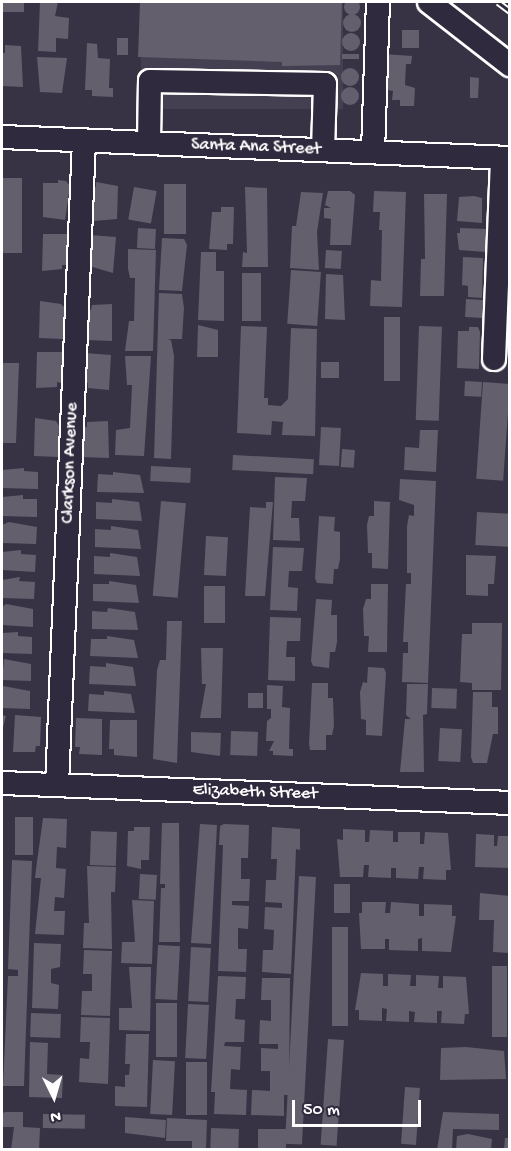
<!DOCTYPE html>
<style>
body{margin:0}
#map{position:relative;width:511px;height:1151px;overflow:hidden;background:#373345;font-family:"Gochi Hand",sans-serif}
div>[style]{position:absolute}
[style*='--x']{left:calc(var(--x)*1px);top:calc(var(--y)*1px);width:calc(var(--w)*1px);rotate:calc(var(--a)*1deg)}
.built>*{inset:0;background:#444051;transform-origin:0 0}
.building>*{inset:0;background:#635f6d;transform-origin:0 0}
.round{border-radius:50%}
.roads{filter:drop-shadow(2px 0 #fff) drop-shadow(-2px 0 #fff) drop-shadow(0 2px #fff) drop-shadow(0 -2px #fff)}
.minor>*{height:22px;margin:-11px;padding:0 11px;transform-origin:11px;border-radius:11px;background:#2f2a3d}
.rail>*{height:7px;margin-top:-3.5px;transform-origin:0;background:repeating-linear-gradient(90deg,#2f2a3d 0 14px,#fff 0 28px);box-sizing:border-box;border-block:2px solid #fff}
span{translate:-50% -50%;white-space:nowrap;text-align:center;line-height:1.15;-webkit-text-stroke:4.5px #2f2a3d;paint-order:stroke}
.street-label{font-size:18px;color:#fff}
.frame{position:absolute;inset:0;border:3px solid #fff;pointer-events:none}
.north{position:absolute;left:24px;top:1067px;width:60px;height:60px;-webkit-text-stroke:4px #2f2a3d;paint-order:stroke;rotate:175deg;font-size:16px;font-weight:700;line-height:24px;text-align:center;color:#fff}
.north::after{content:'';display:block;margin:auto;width:21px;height:27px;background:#fff;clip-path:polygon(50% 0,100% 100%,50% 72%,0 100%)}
.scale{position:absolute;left:292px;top:1100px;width:129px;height:27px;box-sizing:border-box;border:3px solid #fff;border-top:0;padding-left:8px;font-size:18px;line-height:21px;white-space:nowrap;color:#fff;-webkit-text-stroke:4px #2f2a3d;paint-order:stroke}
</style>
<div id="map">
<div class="built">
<i style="left:141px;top:2px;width:202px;height:107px"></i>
</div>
<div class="building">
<i class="round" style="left:344px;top:-1px;width:16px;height:16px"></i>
<i style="left:2px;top:2px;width:22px;height:10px"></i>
<i style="clip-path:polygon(40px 2px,58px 2px,55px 16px,69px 18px,68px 39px,56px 38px,56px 52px,38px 51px)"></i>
<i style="clip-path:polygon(140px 2px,342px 2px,340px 65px,282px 66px,282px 62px,138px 57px)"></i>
<i class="round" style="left:343px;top:14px;width:18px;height:18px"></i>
<i style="left:402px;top:30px;width:17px;height:18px"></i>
<i class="round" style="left:342px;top:33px;width:18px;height:18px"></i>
<i style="left:117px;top:38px;width:11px;height:17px"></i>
<i style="clip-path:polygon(87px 43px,97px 44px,98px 58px,110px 59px,109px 88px,113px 88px,113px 97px,92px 96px,92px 90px,85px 90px)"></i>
<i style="clip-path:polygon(5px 45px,21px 46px,23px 87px,2px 86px,2px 53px,5px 53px)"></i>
<i style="left:342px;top:54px;width:17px;height:5px"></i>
<i style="clip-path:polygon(383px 54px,412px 56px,411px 64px,406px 64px,405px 85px,415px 88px,414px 106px,400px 106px,400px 100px,392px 100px,393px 91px,382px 89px)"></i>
<i style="clip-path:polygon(37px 57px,67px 58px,62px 93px,40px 92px)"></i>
<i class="round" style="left:341px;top:68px;width:18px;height:18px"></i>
<i style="clip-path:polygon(470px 77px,479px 78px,478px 98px,470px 98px)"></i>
<i class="round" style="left:341px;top:87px;width:18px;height:18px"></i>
<i style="left:3px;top:178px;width:19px;height:75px"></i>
<i style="clip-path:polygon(58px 180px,66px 181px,70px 186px,65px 220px,43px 217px,43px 183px,58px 183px)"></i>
<i style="clip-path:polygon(96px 182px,118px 186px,117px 219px,94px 221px,90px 187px,96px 187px)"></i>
<i style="left:164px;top:184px;width:22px;height:50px"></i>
<i style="left:134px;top:187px;width:23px;height:33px;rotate:10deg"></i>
<i style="clip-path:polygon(245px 187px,267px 188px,268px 267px,242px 267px,243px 252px,247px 253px)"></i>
<i style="clip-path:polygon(328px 191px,350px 191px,355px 195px,351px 245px,330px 245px,331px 219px,324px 218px,324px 208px,331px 208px,325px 205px)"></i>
<i style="clip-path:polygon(374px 191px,406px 192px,402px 307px,370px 306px,371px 280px,381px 281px,382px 230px,379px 230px,380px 212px,373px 212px)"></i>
<i style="clip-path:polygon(301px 192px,323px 193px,317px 232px,319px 270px,290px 268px,292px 226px,296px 226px)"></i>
<i style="clip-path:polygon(424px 194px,447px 194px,444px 296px,420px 296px,421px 259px,425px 259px)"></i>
<i style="clip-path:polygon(474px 196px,482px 198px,482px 223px,457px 221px,459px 197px)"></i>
<i style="clip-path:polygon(221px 207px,234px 207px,233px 244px,227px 244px,227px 250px,209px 249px,212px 212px,221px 212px)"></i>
<i style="left:138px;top:228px;width:18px;height:20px;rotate:3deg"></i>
<i style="clip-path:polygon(460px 228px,487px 229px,486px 252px,459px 250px,457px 233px,460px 233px)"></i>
<i style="clip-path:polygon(43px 234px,68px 234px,67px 265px,62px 265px,62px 269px,42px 271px)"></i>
<i style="clip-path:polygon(90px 235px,116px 237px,113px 273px,89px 266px)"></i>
<i style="clip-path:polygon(162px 238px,184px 239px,187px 245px,182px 291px,159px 290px)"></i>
<i style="clip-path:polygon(128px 249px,156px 250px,153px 351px,125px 351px,129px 321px,134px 321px,135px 278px,130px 278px,128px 269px)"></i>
<i style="left:326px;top:250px;width:16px;height:18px;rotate:4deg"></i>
<i style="clip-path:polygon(201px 252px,216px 252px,216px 271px,224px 271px,224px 321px,198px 320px)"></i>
<i style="clip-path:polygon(463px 257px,483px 258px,482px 298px,468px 297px,468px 286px,462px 285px)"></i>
<i style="left:291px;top:270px;width:30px;height:54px;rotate:4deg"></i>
<i style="left:242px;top:273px;width:19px;height:48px"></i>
<i style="clip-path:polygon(326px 274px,343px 275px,345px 320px,325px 319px)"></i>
<i style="clip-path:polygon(159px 293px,182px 294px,184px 308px,182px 339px,167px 339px,171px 340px,174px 356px,171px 459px,154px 458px)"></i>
<i style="left:466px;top:299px;width:18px;height:18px;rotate:3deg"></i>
<i style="clip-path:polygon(40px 301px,61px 304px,65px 308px,63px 339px,39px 338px)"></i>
<i style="clip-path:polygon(112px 304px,112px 341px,86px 340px,87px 310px,91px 310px,92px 305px)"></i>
<i style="left:384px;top:317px;width:16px;height:64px"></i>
<i style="clip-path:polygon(198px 325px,218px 330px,218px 357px,197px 357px)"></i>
<i style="clip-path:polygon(241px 326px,267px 327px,264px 398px,268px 398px,268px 405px,281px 406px,288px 399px,291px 328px,317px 329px,315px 436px,282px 435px,283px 422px,272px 421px,271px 435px,237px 433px)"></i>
<i style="left:419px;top:326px;width:23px;height:94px;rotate:2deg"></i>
<i style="clip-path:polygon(469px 327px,478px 327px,480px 332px,479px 369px,457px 368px,458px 331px,469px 331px)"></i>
<i style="clip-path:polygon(37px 352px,63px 352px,62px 383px,57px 382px,57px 387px,36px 388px)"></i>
<i style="clip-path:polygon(85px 353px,111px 355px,109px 390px,88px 388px,88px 383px,84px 383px)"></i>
<i style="clip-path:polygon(125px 356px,151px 356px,144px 456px,115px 455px,116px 430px,130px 428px,132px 385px,127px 385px)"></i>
<i style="left:321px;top:362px;width:18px;height:16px"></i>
<i style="clip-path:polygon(2px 363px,19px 363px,16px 443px,2px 443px)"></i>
<i style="left:465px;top:381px;width:17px;height:15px;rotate:3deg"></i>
<i style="left:483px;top:382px;width:27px;height:97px;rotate:4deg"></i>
<i style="clip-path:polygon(35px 418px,56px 421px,59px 426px,58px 457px,34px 456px)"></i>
<i style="clip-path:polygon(108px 421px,109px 458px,81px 457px,82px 427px,87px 427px,87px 422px)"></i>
<i style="left:321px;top:427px;width:20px;height:38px;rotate:3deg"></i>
<i style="clip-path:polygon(420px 430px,438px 430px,436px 472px,404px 470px,405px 447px,419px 448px)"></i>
<i style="left:342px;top:449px;width:13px;height:18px;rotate:4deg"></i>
<i style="left:233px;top:455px;width:81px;height:15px;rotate:3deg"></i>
<i style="left:151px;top:466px;width:40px;height:15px;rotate:3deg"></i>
<i style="clip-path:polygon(24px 468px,24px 471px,38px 472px,38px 489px,2px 488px,2px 470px)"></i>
<i style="clip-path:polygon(113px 472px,140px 475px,144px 493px,97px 492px,98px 474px,113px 475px)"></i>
<i style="clip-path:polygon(275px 477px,307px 478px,305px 501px,292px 501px,291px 518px,299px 518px,300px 541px,273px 540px)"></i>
<i style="clip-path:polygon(400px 479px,436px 481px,428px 683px,402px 682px,403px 653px,408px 653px,408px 642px,403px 642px,406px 584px,411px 584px,411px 573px,407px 573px,407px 526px,409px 515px,414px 516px,414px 505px,399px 500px)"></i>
<i style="clip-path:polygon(23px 495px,23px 499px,37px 499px,37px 517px,2px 516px,2px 497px)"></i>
<i style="clip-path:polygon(112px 499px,139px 502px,142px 521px,96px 519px,96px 502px,112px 503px)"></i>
<i style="left:161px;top:501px;width:25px;height:95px;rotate:5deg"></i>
<i style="clip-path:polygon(374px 501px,390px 502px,388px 569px,372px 568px,372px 553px,368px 553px,367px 525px,369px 516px,374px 516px)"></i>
<i style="clip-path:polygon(266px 502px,273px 502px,265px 596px,245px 596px,250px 507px,266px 508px)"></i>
<i style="left:477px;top:512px;width:33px;height:33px;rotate:3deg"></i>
<i style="clip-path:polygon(319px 516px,335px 517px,334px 531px,340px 532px,340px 559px,338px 569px,334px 569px,333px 584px,317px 583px,315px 578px)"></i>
<i style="clip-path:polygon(9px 522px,37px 527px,36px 544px,2px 543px,2px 525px)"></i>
<i style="clip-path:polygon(111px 526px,138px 530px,141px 549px,95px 547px,95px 529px,111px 530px)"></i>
<i style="left:206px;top:536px;width:22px;height:39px;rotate:3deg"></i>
<i style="clip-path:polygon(273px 547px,304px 548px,302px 571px,289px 571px,288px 587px,298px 588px,297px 611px,270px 610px)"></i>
<i style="clip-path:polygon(21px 550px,21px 554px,36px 555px,35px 572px,2px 570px,2px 552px)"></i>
<i style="clip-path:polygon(110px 553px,137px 557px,140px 576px,94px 574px,94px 556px,110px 557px)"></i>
<i style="clip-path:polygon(466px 555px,496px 556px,494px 584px,488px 584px,488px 596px,466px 595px)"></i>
<i style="clip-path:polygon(20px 577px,19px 581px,35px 582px,34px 599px,2px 598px,2px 580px)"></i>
<i style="clip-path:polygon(109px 581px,136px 585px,139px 603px,93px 601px,93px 584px,109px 584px)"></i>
<i style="clip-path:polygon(371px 584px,388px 584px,387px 652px,368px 652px,369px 636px,364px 636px,363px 609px,366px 599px,371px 599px)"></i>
<i style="left:204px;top:586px;width:21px;height:37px"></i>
<i style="clip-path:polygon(316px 599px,332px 600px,331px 615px,337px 615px,337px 642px,335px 652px,330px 652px,329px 668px,313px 666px,311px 661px)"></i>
<i style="clip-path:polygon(6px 604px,33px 609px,33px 627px,2px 625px,2px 607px)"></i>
<i style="clip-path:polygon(108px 608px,135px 612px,138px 630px,92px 629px,92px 611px,107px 612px)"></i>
<i style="clip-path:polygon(270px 617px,301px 618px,300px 641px,287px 641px,286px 657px,295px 657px,295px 681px,268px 680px)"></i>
<i style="clip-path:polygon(167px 621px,182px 621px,177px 763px,153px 759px,157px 670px,160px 660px,166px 660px)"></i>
<i style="clip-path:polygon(472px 623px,502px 623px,501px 690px,472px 690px,472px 683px,460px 682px,462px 634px,472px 634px)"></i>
<i style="clip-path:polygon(18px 632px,18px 636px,32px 637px,32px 654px,2px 653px,2px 633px)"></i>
<i style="clip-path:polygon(107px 636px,134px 640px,138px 658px,90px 656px,91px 639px,107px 639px)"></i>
<i style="clip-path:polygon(201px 648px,223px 648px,221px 718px,200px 718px,206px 684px,202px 684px)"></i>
<i style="clip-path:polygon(4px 659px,31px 664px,31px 681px,2px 680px)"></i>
<i style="clip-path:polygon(106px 663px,133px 667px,136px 686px,89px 684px,90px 666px,106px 667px)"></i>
<i style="clip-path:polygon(368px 667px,384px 668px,386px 673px,382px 736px,366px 735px,366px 720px,361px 719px,360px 692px,363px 682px,367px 683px)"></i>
<i style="clip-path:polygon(312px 683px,328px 683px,328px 698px,333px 698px,334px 726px,332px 735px,326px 735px,326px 750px,310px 750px,309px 744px)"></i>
<i style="clip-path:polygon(407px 684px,428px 684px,427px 714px,423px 715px,424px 772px,400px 772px,405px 719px,411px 719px,406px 715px)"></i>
<i style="clip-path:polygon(267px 685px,283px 686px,282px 707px,290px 708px,289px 749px,293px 749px,293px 756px,273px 755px,273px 751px,269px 751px,274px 741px,266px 741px,267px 721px,271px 718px,271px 709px,267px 709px)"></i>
<i style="clip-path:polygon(3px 686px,30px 691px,30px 709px,2px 708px)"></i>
<i style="left:432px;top:688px;width:25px;height:20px;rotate:2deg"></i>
<i style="clip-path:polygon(104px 691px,131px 694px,135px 713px,88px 711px,89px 694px,104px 695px)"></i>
<i style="clip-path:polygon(473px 692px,492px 692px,492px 707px,498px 707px,498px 734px,493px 734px,487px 763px,473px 763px,471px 757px)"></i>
<i style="left:248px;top:693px;width:15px;height:15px"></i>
<i style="left:2px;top:715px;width:4px;height:30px;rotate:14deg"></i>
<i style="clip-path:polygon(15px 715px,41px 717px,40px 746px,36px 746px,35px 752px,13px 752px)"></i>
<i style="clip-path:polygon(76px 718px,102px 719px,102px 755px,79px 754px,80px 747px,75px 747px)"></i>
<i style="clip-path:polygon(110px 720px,137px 720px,137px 757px,114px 755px,114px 749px,109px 749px)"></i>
<i style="left:440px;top:728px;width:22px;height:33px;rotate:3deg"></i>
<i style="left:231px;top:731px;width:27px;height:24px;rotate:2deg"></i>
<i style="clip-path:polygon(191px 732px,221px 733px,220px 756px,191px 752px)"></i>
<i style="left:15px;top:817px;width:18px;height:38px"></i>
<i style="clip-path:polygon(43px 818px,67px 819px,66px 848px,57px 847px,56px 868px,66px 869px,64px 898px,55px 897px,54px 911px,65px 911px,64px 935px,35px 934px,41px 878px,35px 878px,36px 869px)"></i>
<i style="clip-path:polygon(162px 823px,179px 823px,180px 942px,159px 942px,161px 888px,165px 888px,165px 884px,160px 884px)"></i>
<i style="clip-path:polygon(200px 824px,217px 825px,211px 944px,191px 943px)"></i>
<i style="clip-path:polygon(224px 824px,249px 825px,248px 858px,241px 858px,241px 879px,250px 879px,249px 901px,232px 901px,232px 905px,249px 906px,248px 929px,238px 928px,238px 949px,247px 949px,246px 972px,218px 971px,223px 845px,219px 845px,220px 826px)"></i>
<i style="clip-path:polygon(134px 827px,150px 827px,149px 860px,141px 860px,141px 869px,127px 866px,128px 831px,134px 831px)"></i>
<i style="clip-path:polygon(272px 827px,300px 829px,300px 850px,296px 849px,291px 974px,262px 972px,263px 950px,273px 950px,274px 930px,264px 929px,265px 907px,282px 908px,282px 903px,265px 902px,266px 880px,276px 880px,277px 859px,271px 859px)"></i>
<i style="clip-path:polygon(343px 829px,365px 830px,365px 842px,369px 842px,370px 830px,393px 831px,393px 842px,398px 842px,398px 832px,420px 832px,420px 844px,424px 844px,425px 832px,448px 833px,451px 870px,446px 870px,446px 880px,423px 879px,424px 867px,419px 867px,418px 879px,396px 878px,396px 868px,391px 868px,391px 878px,368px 877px,369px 865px,364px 865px,363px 877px,340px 877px,337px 839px,343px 840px)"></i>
<i style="left:91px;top:831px;width:26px;height:34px;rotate:2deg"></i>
<i style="clip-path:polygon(476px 834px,494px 835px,494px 846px,497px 846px,498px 836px,510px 836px,510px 868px,475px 867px)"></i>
<i style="clip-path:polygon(12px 860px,32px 861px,24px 1086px,3px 1086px,8px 976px,18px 976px,18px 970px,8px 969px)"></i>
<i style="clip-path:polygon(87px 866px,116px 867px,115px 892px,111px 892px,112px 949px,83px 948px,84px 923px,89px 923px)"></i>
<i style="left:140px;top:874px;width:17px;height:25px;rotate:3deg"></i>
<i style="left:299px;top:876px;width:17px;height:268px;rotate:3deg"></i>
<i style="left:334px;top:884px;width:16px;height:29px"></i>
<i style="clip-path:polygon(480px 893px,510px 896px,509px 953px,493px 952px,494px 920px,479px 920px)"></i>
<i style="clip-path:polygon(132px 900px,154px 901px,152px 964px,121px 963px,122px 942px,135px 942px)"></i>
<i style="clip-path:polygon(362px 902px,386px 902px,385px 913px,390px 913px,391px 902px,419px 904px,419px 916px,424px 916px,424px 904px,452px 905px,452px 916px,456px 916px,451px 952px,422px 951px,422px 938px,418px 939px,418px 951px,389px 950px,389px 939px,385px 939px,385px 949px,361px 949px,359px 913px,362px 913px)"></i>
<i style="left:332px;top:927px;width:16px;height:99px"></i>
<i style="clip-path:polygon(34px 943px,61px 944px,60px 967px,51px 969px,51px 983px,59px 985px,58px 1009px,32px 1008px)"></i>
<i style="left:158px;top:945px;width:22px;height:54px;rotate:3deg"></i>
<i style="left:191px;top:947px;width:20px;height:54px;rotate:3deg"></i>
<i style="clip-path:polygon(84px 950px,112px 951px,110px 1016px,81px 1015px,82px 991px,92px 991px,92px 974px,83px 974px)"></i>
<i style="left:492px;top:966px;width:15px;height:71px"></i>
<i style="clip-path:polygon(129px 967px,151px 967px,150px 1031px,119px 1030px,119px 1008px,132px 1008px)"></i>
<i style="clip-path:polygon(361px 973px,383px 974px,383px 986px,388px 986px,388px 974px,411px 975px,410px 986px,416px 986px,416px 975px,439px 976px,438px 988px,443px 988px,443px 976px,466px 977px,469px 1014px,465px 1014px,464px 1024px,441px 1023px,442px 1011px,437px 1011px,437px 1023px,414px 1022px,415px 1012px,409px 1011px,409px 1022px,386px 1021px,387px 1009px,382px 1008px,382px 1021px,359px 1020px,359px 1010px,355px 1010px)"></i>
<i style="clip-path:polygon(218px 976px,246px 977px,245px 999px,236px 999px,235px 1019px,245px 1020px,244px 1042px,225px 1042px,224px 1046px,241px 1047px,240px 1070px,231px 1069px,230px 1089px,247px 1090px,246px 1115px,214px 1114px,215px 1092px,211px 1092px)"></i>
<i style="clip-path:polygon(262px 978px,290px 978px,289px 1095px,284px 1095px,284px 1116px,251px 1115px,252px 1090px,270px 1091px,270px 1071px,261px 1071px,261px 1048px,278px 1049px,278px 1044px,259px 1044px,260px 1020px,271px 1021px,271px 1000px,261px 1000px)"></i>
<i style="left:156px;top:1003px;width:21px;height:54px"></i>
<i style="left:188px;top:1004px;width:21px;height:54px;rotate:3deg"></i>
<i style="left:31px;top:1013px;width:30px;height:24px;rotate:2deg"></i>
<i style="clip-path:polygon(81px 1017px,110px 1018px,108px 1084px,79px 1082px,80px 1058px,89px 1059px,90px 1042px,80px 1042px)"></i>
<i style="clip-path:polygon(126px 1034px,149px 1034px,147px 1107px,115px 1106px,115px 1086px,125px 1087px,125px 1075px,129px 1075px,130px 1064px,125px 1064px)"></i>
<i style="left:328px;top:1039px;width:16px;height:106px;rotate:4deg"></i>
<i style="clip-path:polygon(30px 1042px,48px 1043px,47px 1074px,63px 1075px,62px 1098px,29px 1097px)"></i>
<i style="clip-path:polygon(466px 1047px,504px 1051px,506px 1079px,440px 1080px,441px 1048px)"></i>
<i style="left:153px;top:1060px;width:22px;height:54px;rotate:3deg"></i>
<i style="left:186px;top:1062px;width:21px;height:53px"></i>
<i style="left:405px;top:1087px;width:15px;height:57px;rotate:4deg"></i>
<i style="clip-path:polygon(6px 1112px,23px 1112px,23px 1127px,40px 1128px,39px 1150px,11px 1150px,14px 1127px,2px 1127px,2px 1113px)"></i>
<i style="clip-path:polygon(443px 1112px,499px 1114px,499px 1130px,453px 1129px,452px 1150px,437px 1150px)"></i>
<i style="left:43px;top:1114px;width:42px;height:14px;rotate:1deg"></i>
<i style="clip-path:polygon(125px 1117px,166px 1120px,165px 1138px,125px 1133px)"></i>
<i style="clip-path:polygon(167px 1118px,207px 1120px,206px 1150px,192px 1150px,192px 1141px,166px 1141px)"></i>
<i style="left:211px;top:1128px;width:28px;height:22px;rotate:2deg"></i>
<i style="left:258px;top:1129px;width:28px;height:21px"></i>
<i style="clip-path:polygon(468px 1134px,492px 1139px,491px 1150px,456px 1150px,457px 1136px)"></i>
<i style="clip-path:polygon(505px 1138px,510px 1138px,510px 1150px,504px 1150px)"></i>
</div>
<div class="roads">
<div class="minor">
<i style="--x:429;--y:2;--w:103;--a:37.9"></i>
<i style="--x:2;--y:137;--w:508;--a:2.37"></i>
<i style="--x:149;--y:143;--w:62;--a:-89.1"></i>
<i style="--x:150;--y:81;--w:175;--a:1"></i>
<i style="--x:325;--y:84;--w:66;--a:91.7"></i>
<i style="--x:373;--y:152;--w:150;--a:-88.1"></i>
<i style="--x:494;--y:359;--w:201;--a:-87.7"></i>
<i style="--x:2;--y:783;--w:508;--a:2.25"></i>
<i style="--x:57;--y:785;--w:645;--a:-87.6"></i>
</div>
</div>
<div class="rail">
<i style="--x:498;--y:2;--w:15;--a:37"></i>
</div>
<div class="street-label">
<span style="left:256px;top:148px;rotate:2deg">Santa Ana Street</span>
<span style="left:71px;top:463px;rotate:-88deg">Clarkson Avenue</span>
<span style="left:255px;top:793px;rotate:2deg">Elizabeth Street</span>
</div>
<div class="frame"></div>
<div class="north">N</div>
<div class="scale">50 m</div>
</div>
